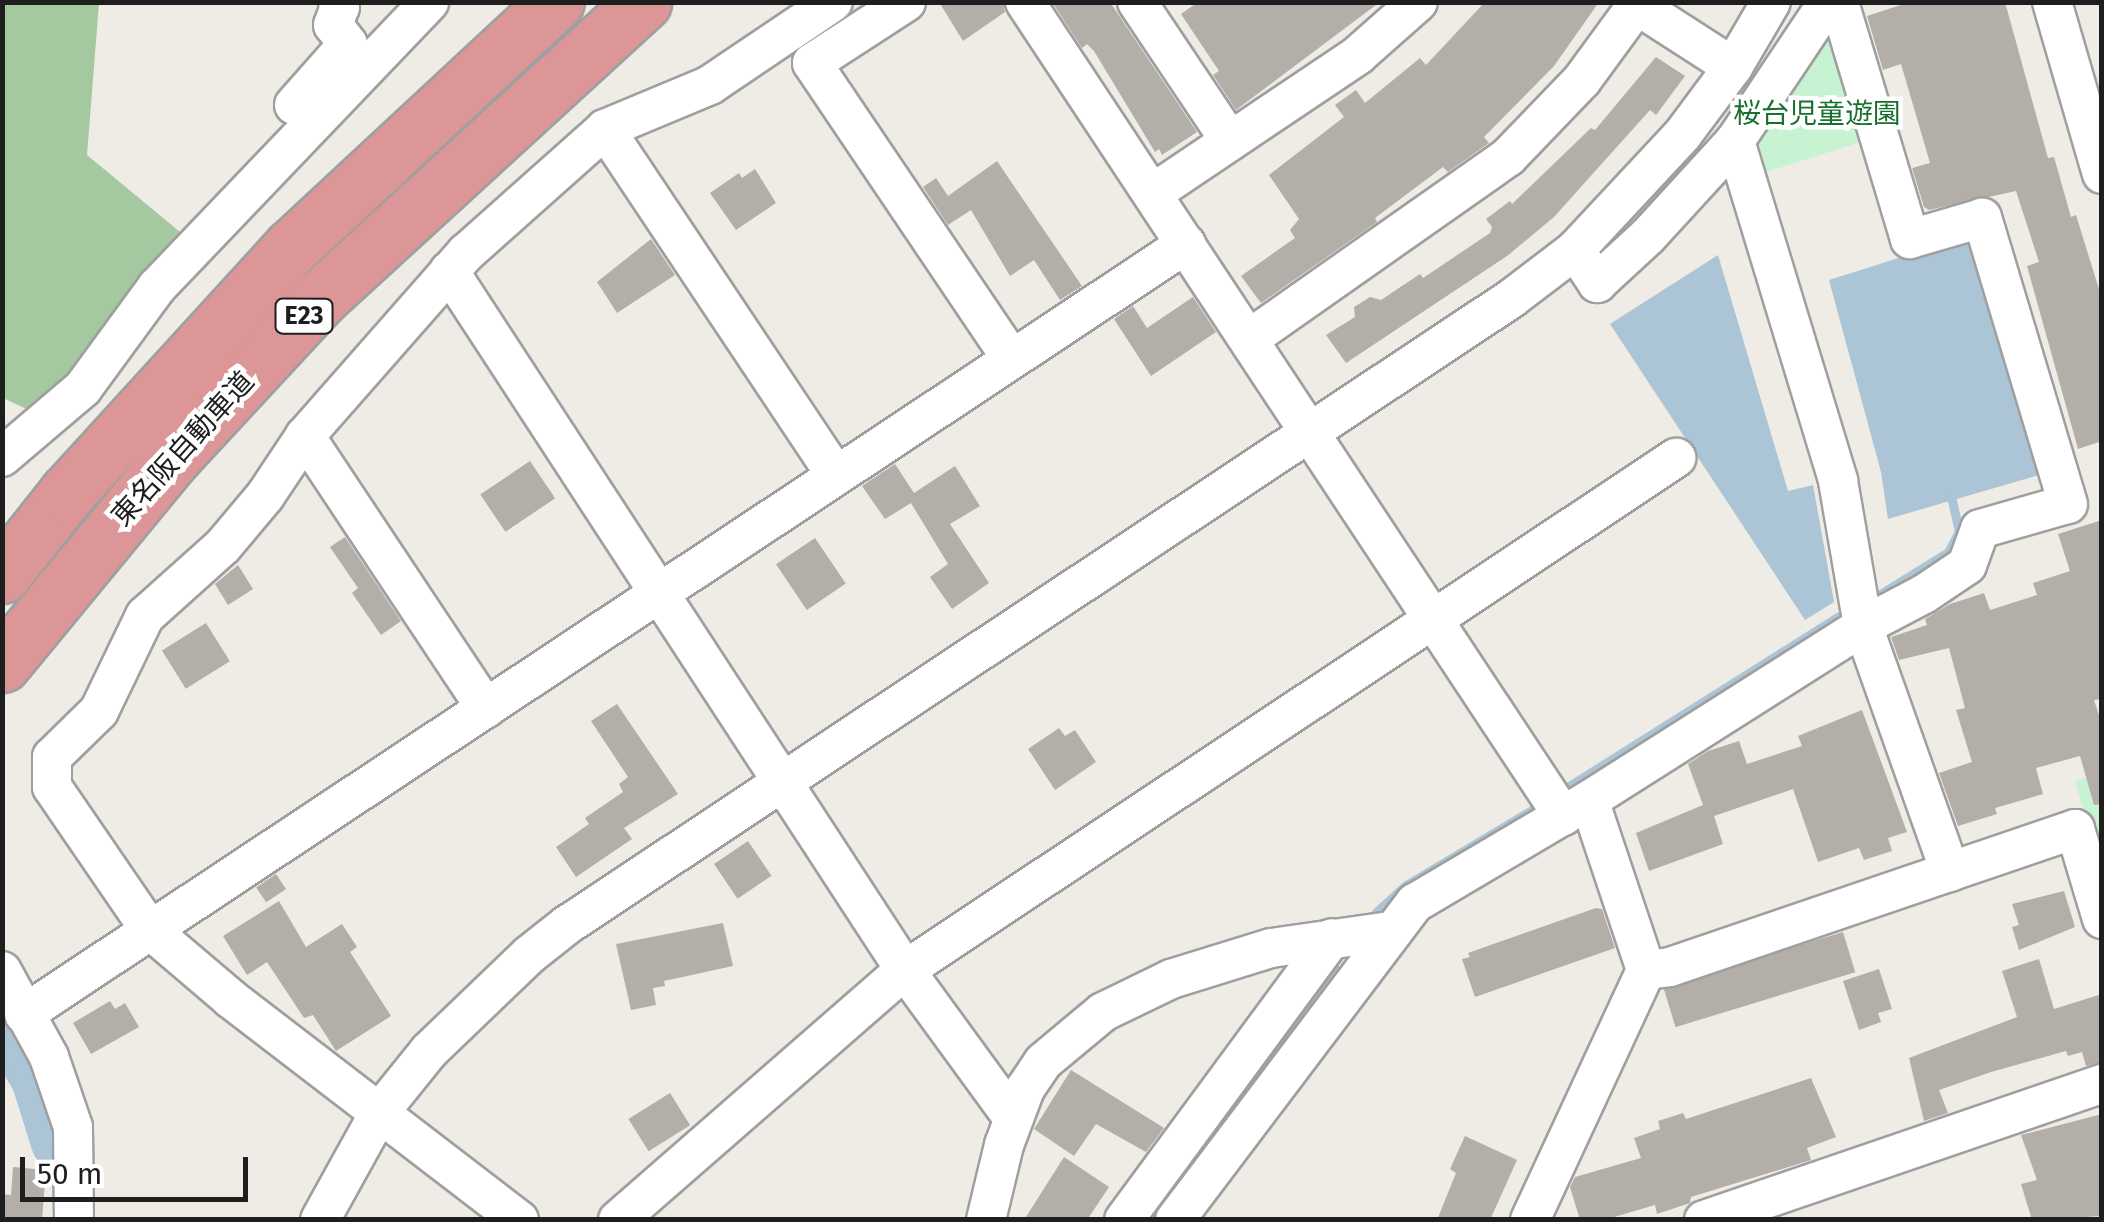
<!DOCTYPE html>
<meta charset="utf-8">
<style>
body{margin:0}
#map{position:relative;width:2104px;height:1222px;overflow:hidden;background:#eeece5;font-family:"Fira Sans","Noto Sans JP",sans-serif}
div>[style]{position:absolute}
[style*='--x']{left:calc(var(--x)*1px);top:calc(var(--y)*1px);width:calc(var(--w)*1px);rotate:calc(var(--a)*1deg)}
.forest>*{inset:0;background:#a4c89f}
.park>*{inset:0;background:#c7f3d2}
.water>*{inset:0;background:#abc5d6}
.stream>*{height:9px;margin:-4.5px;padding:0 4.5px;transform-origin:4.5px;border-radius:4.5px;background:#abc5d6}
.river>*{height:55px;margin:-27.5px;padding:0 27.5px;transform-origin:27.5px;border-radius:27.5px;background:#abc5d6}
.building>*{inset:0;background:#b3aea8;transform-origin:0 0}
.roads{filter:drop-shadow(2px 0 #9f9f9f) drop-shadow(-2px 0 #9f9f9f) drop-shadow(0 2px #9f9f9f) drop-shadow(0 -2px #9f9f9f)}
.minor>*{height:38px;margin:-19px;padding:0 19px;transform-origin:19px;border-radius:19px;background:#fff}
.highway>*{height:55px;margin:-27.5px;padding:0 27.5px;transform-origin:27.5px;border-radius:27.5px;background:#dc9697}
span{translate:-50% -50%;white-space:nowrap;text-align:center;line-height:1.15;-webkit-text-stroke:9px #fff;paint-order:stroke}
.shield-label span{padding:2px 8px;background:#fff;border:2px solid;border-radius:8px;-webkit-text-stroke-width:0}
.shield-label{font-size:25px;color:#1e1e1e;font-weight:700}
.park-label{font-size:28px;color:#18702e}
.street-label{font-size:28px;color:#1e1e1e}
.frame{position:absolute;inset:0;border:5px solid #1e1e1e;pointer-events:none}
.scale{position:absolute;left:20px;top:1157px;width:228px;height:45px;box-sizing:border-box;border:5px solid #1e1e1e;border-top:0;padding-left:12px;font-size:30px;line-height:35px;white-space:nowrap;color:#1e1e1e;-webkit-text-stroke:8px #fff;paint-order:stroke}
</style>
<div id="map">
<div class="forest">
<i style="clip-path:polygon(2px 3px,99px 3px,87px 155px,203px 251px,35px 413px,3px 398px)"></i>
</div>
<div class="park">
<i style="clip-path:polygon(1824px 30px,1836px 38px,1867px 140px,1766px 172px,1758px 148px,1765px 120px)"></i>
<i style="clip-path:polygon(2101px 773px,2101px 871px,2075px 781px)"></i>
</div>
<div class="water">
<i style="clip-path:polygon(1962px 238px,1970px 241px,2039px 475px,1888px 519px,1881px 472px,1829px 280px)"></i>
<i style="clip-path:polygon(1718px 255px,1788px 491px,1813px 485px,1834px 602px,1805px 620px,1610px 324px)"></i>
</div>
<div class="stream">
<i style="--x:1877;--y:596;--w:84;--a:-31.8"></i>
<i style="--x:1948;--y:552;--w:24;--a:-62"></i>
<i style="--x:1959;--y:531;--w:39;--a:-103"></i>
<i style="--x:1558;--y:793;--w:332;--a:-32.2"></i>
<i style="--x:1376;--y:912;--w:40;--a:-42"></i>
<i style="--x:1406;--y:885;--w:162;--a:-30.8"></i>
<i style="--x:1209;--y:1145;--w:217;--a:-54.6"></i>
</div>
<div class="river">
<i style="--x:2;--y:1018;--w:70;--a:59"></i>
<i style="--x:38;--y:1078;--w:67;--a:72.6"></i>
</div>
<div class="building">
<i style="clip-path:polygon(939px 2px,1003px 2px,1005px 12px,963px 41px)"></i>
<i style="clip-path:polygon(1052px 2px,1110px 2px,1197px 132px,1162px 155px,1159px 149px,1155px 152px,1094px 51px,1087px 44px,1082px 48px)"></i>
<i style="clip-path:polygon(1198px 2px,1380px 2px,1236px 110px,1213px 75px,1219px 71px,1181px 14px)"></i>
<i style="clip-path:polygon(1485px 2px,1599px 2px,1554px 66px,1484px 137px,1489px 143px,1448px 172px,1443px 167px,1375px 218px,1377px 222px,1261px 303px,1241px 276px,1295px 238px,1290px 230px,1299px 219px,1269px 175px,1344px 117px,1335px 105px,1356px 90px,1365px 103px,1420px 58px,1426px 65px)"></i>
<i style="clip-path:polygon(1910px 2px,2005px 2px,2048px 158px,2054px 157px,2071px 217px,2076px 215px,2102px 299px,2102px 441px,2078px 449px,2027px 266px,2039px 262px,2016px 191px,1929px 210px,1924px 207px,1912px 168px,1930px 163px,1901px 64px,1883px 70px,1867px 16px)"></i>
<i style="clip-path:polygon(1656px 57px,1685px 76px,1656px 115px,1650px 110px,1554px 217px,1507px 256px,1346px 363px,1326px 335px,1355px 317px,1354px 307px,1370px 297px,1381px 300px,1420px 274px,1423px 278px,1490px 233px,1492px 227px,1486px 219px,1510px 201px,1512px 204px,1591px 128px,1595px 130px)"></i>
<i style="clip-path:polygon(997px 161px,1082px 286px,1060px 300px,1034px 260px,1010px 276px,971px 210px,948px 225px,923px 187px,936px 178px,948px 196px)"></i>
<i style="clip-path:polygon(755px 169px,776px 203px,736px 230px,710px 193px,739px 173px,742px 178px)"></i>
<i style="clip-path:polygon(651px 239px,675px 275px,617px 313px,597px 282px)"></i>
<i style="clip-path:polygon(1193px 297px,1216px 332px,1151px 376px,1114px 319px,1133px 306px,1147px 328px)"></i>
<i style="left:530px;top:461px;width:45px;height:60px;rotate:56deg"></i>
<i style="clip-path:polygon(895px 464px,914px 493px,955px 466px,980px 506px,950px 524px,989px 583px,952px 609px,930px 577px,948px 564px,911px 503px,885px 519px,862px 486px)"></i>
<i style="clip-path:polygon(2102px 520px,2102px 699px,2094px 700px,2102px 724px,2102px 804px,2094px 805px,2080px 756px,2036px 768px,2043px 794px,1995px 808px,1997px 814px,1958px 826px,1939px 773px,1972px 762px,1956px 710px,1965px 708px,1949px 648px,1899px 660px,1891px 637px,1927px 625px,1925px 619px,1950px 604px,1984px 593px,1990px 610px,2037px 595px,2033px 583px,2070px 571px,2058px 534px)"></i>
<i style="clip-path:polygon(345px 537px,401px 621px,381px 635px,352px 593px,358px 588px,330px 547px)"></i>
<i style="left:815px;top:538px;width:55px;height:47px;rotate:56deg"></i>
<i style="clip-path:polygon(238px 565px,253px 589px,228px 605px,215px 584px)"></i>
<i style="left:206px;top:623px;width:45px;height:52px;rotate:58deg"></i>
<i style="clip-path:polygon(617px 704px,678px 794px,624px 828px,632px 839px,576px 877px,556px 847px,589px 824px,585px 818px,623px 792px,619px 784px,628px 777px,591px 721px)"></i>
<i style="clip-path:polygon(1862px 710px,1907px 832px,1888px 838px,1892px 851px,1864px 860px,1859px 848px,1818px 862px,1793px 789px,1714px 816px,1723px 844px,1649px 871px,1636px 833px,1703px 805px,1688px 764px,1708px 751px,1739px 741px,1747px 764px,1802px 746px,1798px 736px)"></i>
<i style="clip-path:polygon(1059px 728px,1065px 736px,1075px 730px,1096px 762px,1055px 790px,1028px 749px)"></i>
<i style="left:748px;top:841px;width:42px;height:41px;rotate:56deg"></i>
<i style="left:276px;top:874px;width:18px;height:24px;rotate:56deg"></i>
<i style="clip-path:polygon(2064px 891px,2075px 927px,2019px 950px,2012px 927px,2019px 925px,2012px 904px)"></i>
<i style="clip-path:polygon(279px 901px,306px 947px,342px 924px,357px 947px,350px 952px,391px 1016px,336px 1051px,313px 1015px,304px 1018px,267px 962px,247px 975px,223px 936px)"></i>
<i style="clip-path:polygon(1596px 908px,1602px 909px,1615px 948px,1475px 997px,1462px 959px,1470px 957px,1468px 953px)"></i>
<i style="clip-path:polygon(723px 923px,733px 966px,664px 981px,665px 986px,653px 988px,656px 1005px,631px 1010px,616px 944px)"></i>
<i style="left:1843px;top:932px;width:42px;height:188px;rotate:73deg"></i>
<i style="clip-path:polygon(2039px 959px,2054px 1009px,2102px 994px,2102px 1062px,2086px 1066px,2082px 1052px,2068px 1056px,2066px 1051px,1991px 1072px,1939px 1090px,1948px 1113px,1924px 1121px,1909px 1058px,2017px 1017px,2002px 971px)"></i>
<i style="clip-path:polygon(1879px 969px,1892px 1009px,1878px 1013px,1881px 1022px,1859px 1030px,1843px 981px)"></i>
<i style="clip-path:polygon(110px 1001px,115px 1009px,125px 1003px,139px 1027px,91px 1054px,73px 1023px)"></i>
<i style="clip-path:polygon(1071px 1070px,1164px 1128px,1146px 1152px,1096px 1124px,1074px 1156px,1034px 1129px)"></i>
<i style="clip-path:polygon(1811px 1078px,1836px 1137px,1807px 1148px,1811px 1160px,1691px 1197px,1690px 1203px,1657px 1214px,1655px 1205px,1604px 1220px,1580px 1220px,1570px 1187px,1575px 1177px,1641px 1158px,1634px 1138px,1660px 1129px,1658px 1121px,1683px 1113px,1686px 1119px)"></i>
<i style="left:670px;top:1093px;width:38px;height:49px;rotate:58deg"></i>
<i style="clip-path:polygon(2102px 1114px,2102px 1216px,2032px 1220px,2021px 1184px,2037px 1180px,2021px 1135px)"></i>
<i style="clip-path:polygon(1465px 1136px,1517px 1160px,1490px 1220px,1437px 1220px,1456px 1173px,1450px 1169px)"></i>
<i style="clip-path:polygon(1064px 1157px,1109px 1187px,1087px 1220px,1024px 1220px)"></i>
<i style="clip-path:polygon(13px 1167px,46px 1170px,42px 1220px,2px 1220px,2px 1194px,11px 1195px)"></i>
</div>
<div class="roads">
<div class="minor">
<i style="--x:906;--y:2;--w:112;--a:147"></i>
<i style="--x:812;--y:63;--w:356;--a:56"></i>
<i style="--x:1025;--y:2;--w:976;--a:56.54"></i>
<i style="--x:1137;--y:2;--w:167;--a:56.2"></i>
<i style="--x:1632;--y:2;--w:120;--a:32.8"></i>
<i style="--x:2052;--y:2;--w:179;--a:73.8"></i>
<i style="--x:294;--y:105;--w:81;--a:-48.5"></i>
<i style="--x:348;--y:44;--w:24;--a:-128"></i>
<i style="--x:333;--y:25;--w:19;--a:-69"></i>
<i style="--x:340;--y:7;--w:5;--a:-112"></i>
<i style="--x:605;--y:129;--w:416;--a:56.3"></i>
<i style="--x:1735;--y:141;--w:355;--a:73.1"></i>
<i style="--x:1838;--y:481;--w:147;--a:80.2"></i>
<i style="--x:1863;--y:626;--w:261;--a:70.5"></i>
<i style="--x:1153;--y:193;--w:247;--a:-33.9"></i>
<i style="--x:1358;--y:55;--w:80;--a:-41.5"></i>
<i style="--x:1575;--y:250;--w:40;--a:56"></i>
<i style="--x:1597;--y:283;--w:69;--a:-42.7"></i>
<i style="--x:1648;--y:236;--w:129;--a:-47.5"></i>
<i style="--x:1735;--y:141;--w:167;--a:-56.2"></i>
<i style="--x:449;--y:271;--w:835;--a:56.88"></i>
<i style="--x:905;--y:970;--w:183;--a:53.9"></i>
<i style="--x:1249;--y:339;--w:317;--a:-35.1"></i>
<i style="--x:1508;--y:157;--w:107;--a:-46.1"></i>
<i style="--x:1582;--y:80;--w:97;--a:-53.8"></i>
<i style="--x:305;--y:436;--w:327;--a:56.4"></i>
<i style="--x:2;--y:457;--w:106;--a:-40.4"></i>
<i style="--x:83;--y:388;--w:125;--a:-53.8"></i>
<i style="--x:157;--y:287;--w:394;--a:-46.3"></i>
<i style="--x:1646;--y:970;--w:24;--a:-7"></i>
<i style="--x:1670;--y:967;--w:428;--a:-18.8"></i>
<i style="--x:2075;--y:829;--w:94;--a:73.3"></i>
<i style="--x:2;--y:971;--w:98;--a:61.3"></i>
<i style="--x:49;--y:1057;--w:74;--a:71.1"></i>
<i style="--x:73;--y:1127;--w:93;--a:89.4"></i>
<i style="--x:24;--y:1014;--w:1394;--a:-33.53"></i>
<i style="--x:320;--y:1220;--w:122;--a:-61.1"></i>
<i style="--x:379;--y:1113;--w:80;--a:-51.1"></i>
<i style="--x:429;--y:1051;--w:139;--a:-43.8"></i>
<i style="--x:529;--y:955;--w:48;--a:-38.3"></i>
<i style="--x:567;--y:925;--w:1134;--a:-33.56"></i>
<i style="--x:1512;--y:298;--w:79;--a:-37.3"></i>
<i style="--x:1575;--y:250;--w:158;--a:-47"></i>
<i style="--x:1683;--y:134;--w:84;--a:-53.3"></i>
<i style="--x:1733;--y:67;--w:75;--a:-59.7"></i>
<i style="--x:519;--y:1220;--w:364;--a:-142.5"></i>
<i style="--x:230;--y:998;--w:105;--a:-139.6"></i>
<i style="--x:150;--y:930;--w:173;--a:-124.4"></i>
<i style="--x:52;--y:787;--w:30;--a:-90"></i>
<i style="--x:52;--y:757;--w:66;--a:-44.4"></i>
<i style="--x:99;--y:711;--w:106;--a:-64.2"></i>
<i style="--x:145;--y:616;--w:105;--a:-41.9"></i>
<i style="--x:223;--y:546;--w:65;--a:-50"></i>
<i style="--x:265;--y:496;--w:72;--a:-56.3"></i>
<i style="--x:305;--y:436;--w:244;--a:-48.7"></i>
<i style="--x:466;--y:253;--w:186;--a:-41.7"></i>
<i style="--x:605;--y:129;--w:114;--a:-22.7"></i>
<i style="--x:710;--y:85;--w:148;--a:-34"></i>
<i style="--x:618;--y:1220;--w:381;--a:-41.1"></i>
<i style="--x:905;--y:970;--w:926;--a:-33.59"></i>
<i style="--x:986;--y:1220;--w:77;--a:-76.5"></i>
<i style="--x:1004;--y:1145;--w:60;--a:-69.4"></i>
<i style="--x:1025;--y:1089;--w:32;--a:-56"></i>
<i style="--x:1043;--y:1062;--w:78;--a:-39.8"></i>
<i style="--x:1103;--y:1012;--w:76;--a:-25.9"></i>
<i style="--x:1171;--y:979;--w:105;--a:-17.2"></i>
<i style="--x:1271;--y:948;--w:120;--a:-8.1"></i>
<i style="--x:1124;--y:1220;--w:350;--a:-53.6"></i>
<i style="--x:1175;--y:1220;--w:398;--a:-52.9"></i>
<i style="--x:1415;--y:903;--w:202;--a:-30.6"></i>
<i style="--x:1589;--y:800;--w:325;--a:-32.4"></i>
<i style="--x:1863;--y:626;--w:69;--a:-27.7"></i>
<i style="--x:1924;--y:594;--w:52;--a:-34"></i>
<i style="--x:1967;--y:565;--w:38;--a:-70"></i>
<i style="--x:1980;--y:529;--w:91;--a:-15.9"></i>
<i style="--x:2068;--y:504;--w:299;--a:-106.7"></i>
<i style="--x:1982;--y:218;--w:75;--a:163.7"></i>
<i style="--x:1910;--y:239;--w:247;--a:-106.7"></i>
<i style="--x:1530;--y:1220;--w:276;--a:-65.1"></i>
<i style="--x:1646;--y:970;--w:179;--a:-108.5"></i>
<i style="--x:1704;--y:1220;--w:421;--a:-18.9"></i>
</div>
<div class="highway">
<i style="--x:2;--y:575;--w:105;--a:-51.6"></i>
<i style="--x:67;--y:493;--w:333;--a:-47.6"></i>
<i style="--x:292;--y:247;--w:360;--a:-42.9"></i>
<i style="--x:2;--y:664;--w:266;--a:-50.5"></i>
<i style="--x:171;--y:459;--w:217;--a:-47.2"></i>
<i style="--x:318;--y:300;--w:441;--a:-42.5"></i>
</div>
</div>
<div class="shield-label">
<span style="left:304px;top:316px">E23</span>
</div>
<div class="park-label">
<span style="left:1817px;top:114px">桜台児童遊園</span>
</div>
<div class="street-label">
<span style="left:183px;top:449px;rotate:-48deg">東名阪自動車道</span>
</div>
<div class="frame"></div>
<div class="scale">50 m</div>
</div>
